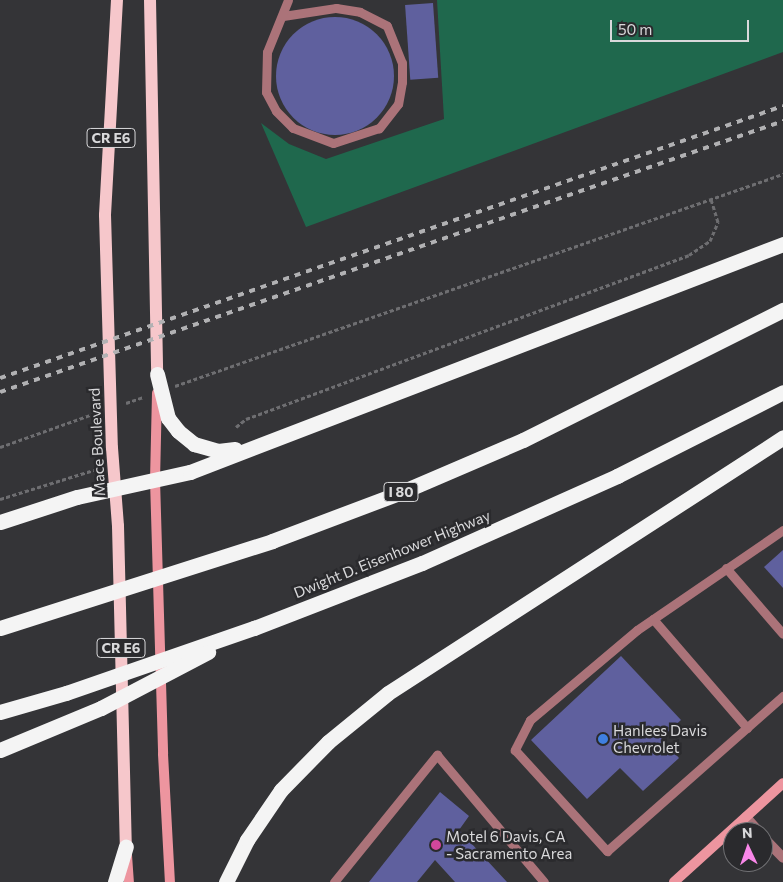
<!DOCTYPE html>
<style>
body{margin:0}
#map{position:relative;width:783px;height:882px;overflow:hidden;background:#343437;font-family:Commissioner,sans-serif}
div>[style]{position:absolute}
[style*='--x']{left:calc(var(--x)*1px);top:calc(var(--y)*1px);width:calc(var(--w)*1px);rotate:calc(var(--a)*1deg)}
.green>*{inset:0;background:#1f684d}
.building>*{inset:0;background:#5f609e;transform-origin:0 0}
.round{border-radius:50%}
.path>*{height:3px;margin-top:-1.5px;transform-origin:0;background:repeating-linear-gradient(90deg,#6e6e71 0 4px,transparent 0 6.5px)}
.lane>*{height:9px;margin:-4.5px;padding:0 4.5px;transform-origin:4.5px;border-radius:4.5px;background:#ab7379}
.street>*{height:10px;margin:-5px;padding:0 5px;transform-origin:5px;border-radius:5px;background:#ab7379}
.secondary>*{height:10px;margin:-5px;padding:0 5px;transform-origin:5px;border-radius:5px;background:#ed959f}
.primary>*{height:12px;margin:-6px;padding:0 6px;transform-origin:6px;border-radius:6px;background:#f6c7cb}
.highway>*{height:15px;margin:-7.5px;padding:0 7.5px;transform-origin:7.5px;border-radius:7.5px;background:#f4f4f4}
.rail>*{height:4px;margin-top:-2px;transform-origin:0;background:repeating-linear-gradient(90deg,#b1b1b3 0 6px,transparent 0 12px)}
.dots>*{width:14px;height:14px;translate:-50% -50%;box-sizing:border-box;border:2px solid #2a2a2d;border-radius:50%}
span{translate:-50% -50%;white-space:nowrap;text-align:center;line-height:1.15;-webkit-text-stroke:5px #2a2a2d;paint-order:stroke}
.shield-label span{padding:1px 4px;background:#2a2a2d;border:1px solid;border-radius:4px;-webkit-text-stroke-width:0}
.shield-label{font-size:14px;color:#d9d9db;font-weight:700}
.street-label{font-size:15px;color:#d9d9db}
.poi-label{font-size:15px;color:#d9d9db}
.left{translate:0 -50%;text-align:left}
.north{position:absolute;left:723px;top:822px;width:50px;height:50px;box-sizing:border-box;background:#2a2a2d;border:1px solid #707073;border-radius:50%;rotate:357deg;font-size:14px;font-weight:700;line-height:20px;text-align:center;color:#d9d9db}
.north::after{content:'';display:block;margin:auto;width:18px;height:22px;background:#f987e9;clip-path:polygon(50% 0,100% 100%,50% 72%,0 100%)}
.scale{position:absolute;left:610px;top:20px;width:139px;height:22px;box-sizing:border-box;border:2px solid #d9d9db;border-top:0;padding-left:6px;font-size:15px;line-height:18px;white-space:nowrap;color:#d9d9db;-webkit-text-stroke:4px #2a2a2d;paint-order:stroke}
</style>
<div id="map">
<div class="green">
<i style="clip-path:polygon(437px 0,783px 0,783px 52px,306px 227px,261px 123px,289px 144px,326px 159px,444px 119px)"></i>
</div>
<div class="building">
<i style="left:433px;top:3px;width:75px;height:28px;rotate:86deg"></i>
<i class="round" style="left:276px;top:17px;width:118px;height:118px"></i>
<i style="clip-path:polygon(783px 550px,783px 588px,764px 567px)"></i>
<i style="clip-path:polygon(621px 656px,681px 720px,661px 738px,679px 758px,643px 791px,620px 768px,587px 799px,531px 740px)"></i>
<i style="clip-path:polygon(440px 792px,469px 816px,459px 830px,507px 882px,455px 882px,435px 860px,417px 882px,369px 882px)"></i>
</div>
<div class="path">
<i style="--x:175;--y:386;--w:644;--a:-19.22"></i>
<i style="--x:126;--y:403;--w:18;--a:-19"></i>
<i style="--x:236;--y:427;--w:13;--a:-39"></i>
<i style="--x:246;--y:419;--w:472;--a:-20.3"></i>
<i style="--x:689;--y:255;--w:25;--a:-34"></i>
<i style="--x:710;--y:241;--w:21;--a:-67"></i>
<i style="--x:718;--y:222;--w:24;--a:-107"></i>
<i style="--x:0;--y:447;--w:102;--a:-19.5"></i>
<i style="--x:0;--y:499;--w:105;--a:-17.2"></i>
</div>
<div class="lane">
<i style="--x:283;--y:16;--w:54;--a:-8.6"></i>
<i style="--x:336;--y:8;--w:24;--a:9"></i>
<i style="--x:360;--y:12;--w:30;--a:27"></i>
<i style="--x:387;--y:26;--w:40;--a:68"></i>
<i style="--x:402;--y:63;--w:19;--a:90"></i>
<i style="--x:402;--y:82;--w:22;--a:100"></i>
<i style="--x:398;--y:104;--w:31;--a:128"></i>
<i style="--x:379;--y:128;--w:48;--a:161.9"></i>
<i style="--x:333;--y:143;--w:43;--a:-159.4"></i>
<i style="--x:293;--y:128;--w:24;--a:-135"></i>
<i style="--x:276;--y:111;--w:21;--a:-118"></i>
<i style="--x:266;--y:92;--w:40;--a:-88.6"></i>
<i style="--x:267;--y:52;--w:56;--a:-68"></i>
<i style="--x:783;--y:530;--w:177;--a:145.6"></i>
<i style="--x:637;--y:630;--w:140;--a:139.9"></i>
<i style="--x:530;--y:720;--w:34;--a:117"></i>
<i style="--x:515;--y:750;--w:137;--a:47.7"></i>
<i style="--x:607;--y:851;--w:235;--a:-41.4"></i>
<i style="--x:726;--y:568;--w:87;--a:49.2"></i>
<i style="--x:653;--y:619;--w:144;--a:49.2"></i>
<i style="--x:334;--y:882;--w:164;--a:-51"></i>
<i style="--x:437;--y:755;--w:166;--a:49.9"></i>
</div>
<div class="street">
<i style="--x:746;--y:817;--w:20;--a:49"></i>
<i style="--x:763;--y:837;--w:29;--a:46"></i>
</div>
<div class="secondary">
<i style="--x:157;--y:393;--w:87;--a:91.3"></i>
<i style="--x:155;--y:480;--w:274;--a:88.3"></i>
<i style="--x:163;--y:754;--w:128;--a:86.9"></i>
<i style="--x:127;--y:855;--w:27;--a:86"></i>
<i style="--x:674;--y:882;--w:147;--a:-42.2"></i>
</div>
<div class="primary">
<i style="--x:117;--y:0;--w:215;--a:93.2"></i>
<i style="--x:105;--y:215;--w:233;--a:88.3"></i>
<i style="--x:112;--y:448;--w:78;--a:85.6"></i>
<i style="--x:118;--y:526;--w:321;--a:88.6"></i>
<i style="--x:150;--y:0;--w:374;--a:88.9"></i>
</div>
<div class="highway">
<i style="--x:157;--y:374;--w:45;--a:76"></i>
<i style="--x:168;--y:418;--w:16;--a:52"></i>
<i style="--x:178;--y:431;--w:21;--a:39"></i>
<i style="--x:194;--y:444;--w:25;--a:16"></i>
<i style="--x:218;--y:451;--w:17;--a:-7"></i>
<i style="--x:0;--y:522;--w:81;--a:-18"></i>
<i style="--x:77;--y:497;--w:116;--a:-12.5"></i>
<i style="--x:190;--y:472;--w:635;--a:-21.03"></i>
<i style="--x:0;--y:628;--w:286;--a:-17.7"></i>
<i style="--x:272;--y:541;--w:141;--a:-20.7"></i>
<i style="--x:404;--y:491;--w:129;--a:-23.2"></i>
<i style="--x:523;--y:440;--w:291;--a:-26.6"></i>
<i style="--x:0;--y:712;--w:69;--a:-16.1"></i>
<i style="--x:66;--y:693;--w:199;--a:-19.1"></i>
<i style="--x:254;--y:628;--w:180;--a:-21.2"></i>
<i style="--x:422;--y:563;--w:214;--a:-24"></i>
<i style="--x:617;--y:476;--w:186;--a:-26.8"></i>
<i style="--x:0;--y:750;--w:109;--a:-22.6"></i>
<i style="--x:101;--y:708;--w:121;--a:-27.6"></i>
<i style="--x:115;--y:882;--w:37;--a:-73"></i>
<i style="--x:226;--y:882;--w:47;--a:-63.4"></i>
<i style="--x:247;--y:840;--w:60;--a:-55.8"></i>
<i style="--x:281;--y:790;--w:67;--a:-45.6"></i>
<i style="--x:328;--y:742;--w:77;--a:-39.2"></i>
<i style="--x:388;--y:693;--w:471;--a:-32.9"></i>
</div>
<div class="rail">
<i style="--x:0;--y:378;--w:829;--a:-19.16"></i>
<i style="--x:0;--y:392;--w:829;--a:-19.09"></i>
</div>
<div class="dots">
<i style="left:603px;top:739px;background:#3f7fe0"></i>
<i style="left:436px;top:845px;background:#d1479c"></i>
</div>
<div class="shield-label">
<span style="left:111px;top:138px">CR E6</span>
<span style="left:401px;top:492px">I 80</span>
<span style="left:121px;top:648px">CR E6</span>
</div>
<div class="street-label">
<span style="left:97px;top:442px;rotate:-93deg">Mace Boulevard</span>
<span style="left:392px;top:554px;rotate:-22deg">Dwight D. Eisenhower Highway</span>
</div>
<div class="poi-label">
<span class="left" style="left:613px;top:739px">Hanlees Davis<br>Chevrolet</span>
<span class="left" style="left:446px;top:845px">Motel 6 Davis, CA<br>- Sacramento Area</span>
</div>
<div class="north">N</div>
<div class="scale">50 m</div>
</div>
